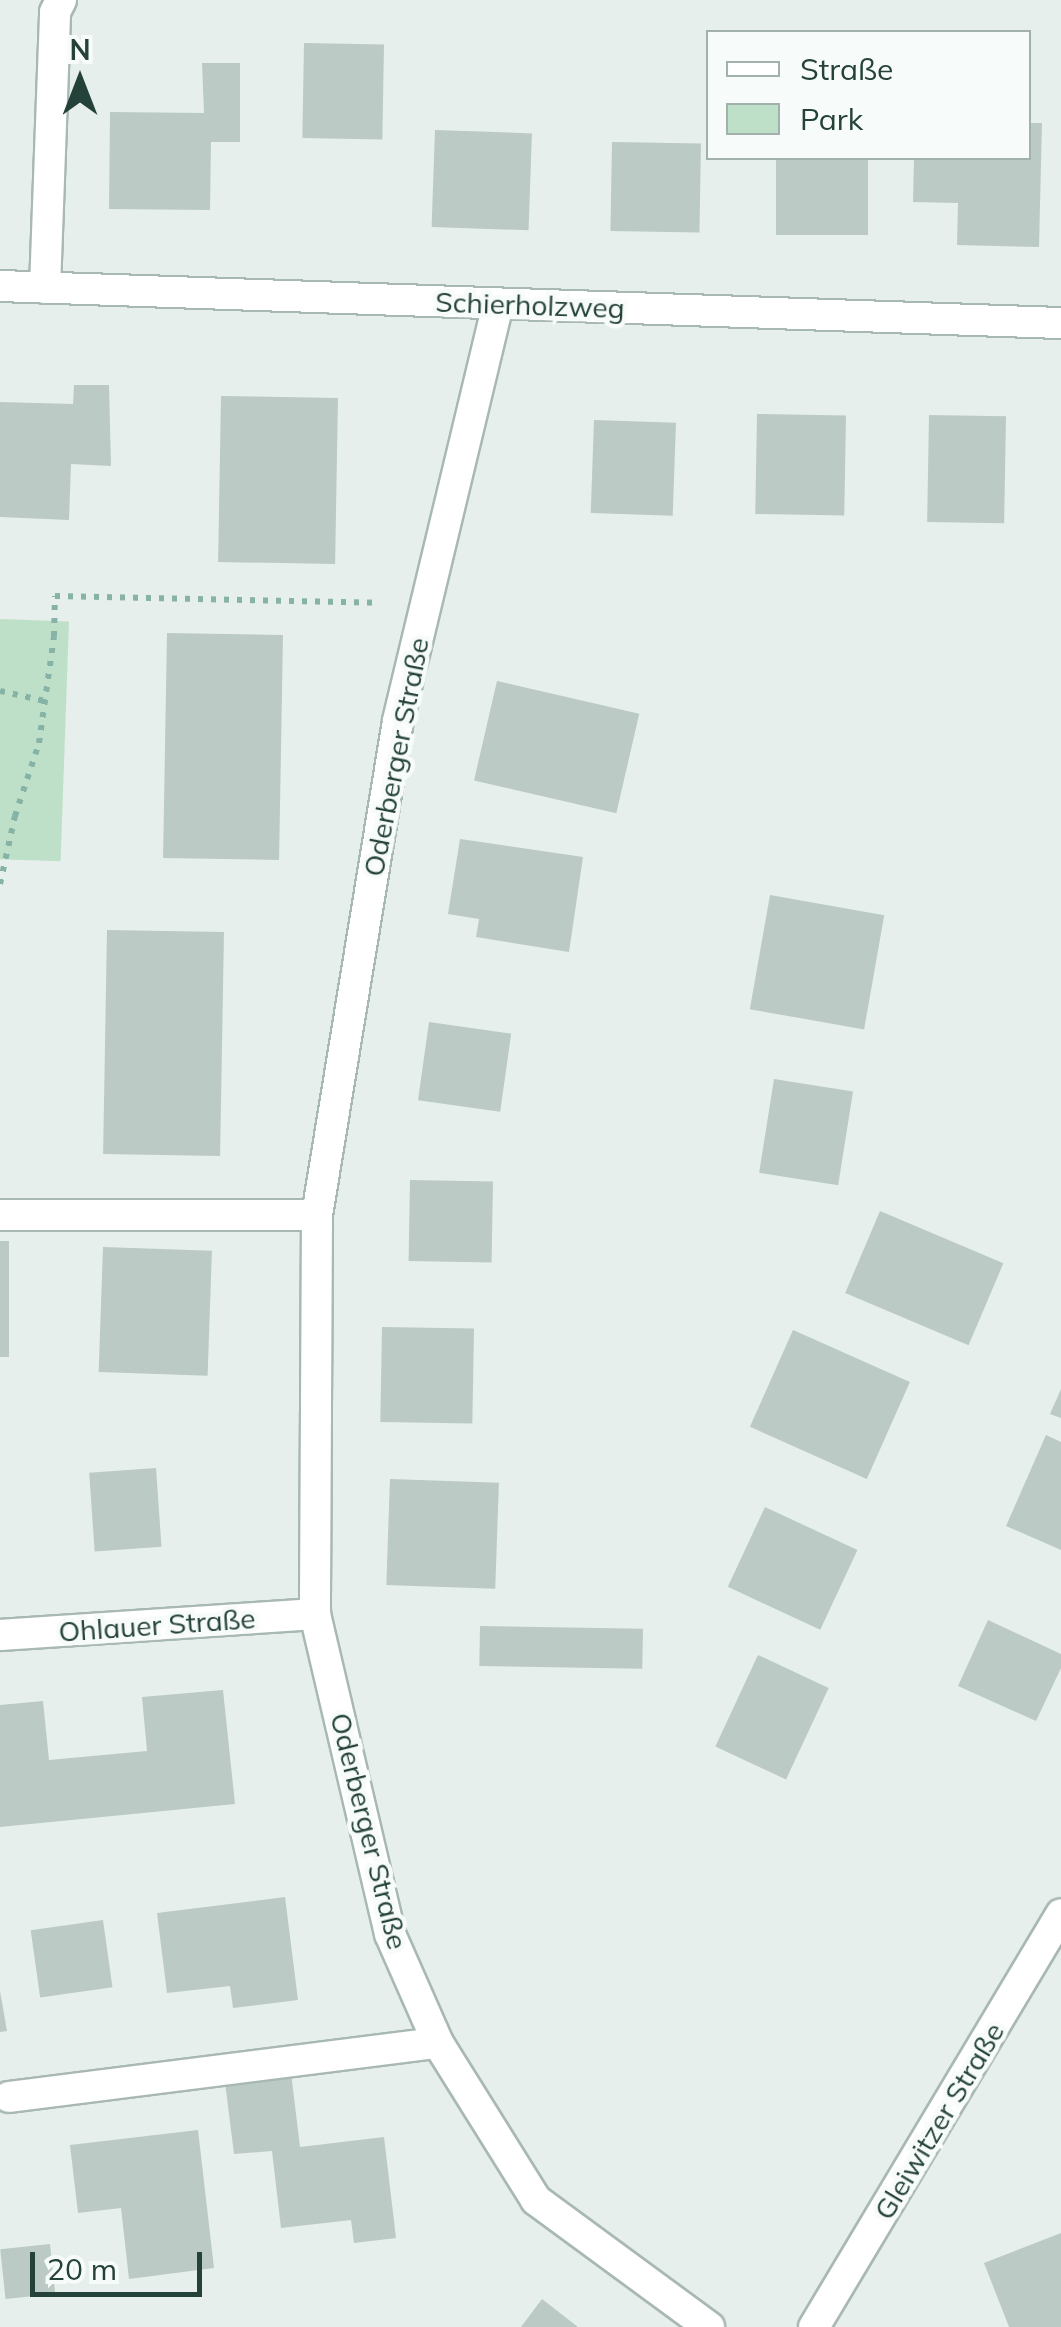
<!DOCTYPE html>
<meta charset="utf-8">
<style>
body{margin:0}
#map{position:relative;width:1061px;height:2327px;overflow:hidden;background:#e6efeb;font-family:Mulish,sans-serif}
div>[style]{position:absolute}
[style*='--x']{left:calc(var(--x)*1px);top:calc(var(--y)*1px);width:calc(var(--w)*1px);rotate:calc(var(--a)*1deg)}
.green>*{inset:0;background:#bfe0c8;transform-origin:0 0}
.building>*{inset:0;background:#bbcac4;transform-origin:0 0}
.path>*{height:6px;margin-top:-3px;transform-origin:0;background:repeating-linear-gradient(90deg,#86b3a5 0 5px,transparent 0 13px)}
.roads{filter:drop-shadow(2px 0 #a8b8b2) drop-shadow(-2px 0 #a8b8b2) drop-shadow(0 2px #a8b8b2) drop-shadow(0 -2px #a8b8b2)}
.lane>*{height:30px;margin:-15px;padding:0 15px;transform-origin:15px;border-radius:15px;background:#fff}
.street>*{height:30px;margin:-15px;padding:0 15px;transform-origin:15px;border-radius:15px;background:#fff}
span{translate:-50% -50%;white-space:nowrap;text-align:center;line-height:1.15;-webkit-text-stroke:9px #f7fbf9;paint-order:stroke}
.street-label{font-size:28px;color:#24423a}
.legend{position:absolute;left:706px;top:30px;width:325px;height:130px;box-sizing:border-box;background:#f7fbf9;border:2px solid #a3b1ad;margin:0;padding:12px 18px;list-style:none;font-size:30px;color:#24423a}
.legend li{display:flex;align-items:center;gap:20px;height:50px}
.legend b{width:50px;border:2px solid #a3b1ad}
.north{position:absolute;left:30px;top:30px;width:100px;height:100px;-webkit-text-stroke:8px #f7fbf9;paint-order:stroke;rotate:0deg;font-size:28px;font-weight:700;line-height:40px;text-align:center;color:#24423a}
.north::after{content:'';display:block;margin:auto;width:35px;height:45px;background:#24423a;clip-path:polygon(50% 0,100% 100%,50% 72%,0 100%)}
.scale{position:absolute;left:30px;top:2252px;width:172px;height:45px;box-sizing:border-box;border:5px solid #24423a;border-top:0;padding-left:12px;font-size:30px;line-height:35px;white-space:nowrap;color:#24423a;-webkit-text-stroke:8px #f7fbf9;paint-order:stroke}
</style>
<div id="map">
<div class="green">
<i style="left:0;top:619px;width:69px;height:240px;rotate:2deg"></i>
</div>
<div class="building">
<i style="left:304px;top:43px;width:80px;height:95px;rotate:1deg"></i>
<i style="clip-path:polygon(202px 63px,240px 63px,240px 142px,211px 142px,210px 210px,109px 209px,110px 112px,204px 113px)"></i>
<i style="clip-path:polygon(1028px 123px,1042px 123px,1039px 247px,957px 245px,958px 203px,913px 202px,914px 158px,1028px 158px)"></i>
<i style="left:435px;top:130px;width:97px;height:97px;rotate:2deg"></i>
<i style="left:612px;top:142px;width:89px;height:89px;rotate:1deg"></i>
<i style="left:776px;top:158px;width:92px;height:77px"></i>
<i style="clip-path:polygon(74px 385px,109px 385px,111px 466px,71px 464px,69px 520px,0 517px,0 402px,73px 404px)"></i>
<i style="left:221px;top:396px;width:117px;height:166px;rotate:1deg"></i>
<i style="left:757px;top:414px;width:89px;height:100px;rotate:1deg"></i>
<i style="left:929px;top:415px;width:77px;height:107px;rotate:1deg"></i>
<i style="left:594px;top:420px;width:82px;height:93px;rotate:2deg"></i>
<i style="left:167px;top:633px;width:116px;height:225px;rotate:1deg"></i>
<i style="left:497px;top:681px;width:146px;height:102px;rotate:13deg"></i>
<i style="clip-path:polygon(460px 839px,583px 857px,569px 952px,476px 937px,479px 919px,448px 914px)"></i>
<i style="left:770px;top:895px;width:116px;height:116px;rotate:10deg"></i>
<i style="left:107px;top:930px;width:117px;height:224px;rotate:1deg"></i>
<i style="left:429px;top:1022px;width:83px;height:79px;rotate:8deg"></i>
<i style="left:774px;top:1079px;width:80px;height:95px;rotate:9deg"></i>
<i style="left:410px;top:1180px;width:83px;height:81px;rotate:1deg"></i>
<i style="left:880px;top:1211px;width:134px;height:89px;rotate:23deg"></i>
<i style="left:0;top:1241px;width:9px;height:116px"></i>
<i style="left:103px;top:1247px;width:109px;height:125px;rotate:2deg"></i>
<i style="left:382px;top:1327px;width:92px;height:95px;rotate:1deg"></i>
<i style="left:793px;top:1330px;width:128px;height:106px;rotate:24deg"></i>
<i style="clip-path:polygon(1061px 1389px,1061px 1418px,1050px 1414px)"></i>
<i style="clip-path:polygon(1046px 1435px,1061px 1442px,1061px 1550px,1006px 1526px)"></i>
<i style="left:156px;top:1468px;width:79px;height:67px;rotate:86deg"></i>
<i style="left:390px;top:1479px;width:109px;height:106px;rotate:2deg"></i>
<i style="left:765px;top:1507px;width:102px;height:88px;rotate:25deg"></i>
<i style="clip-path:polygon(988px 1620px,1061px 1654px,1061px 1668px,1036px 1721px,958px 1686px)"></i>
<i style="left:480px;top:1626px;width:163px;height:40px;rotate:1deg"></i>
<i style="left:758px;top:1655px;width:78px;height:101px;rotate:25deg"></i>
<i style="clip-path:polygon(223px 1690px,235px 1804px,0 1827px,0 1705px,43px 1701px,49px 1760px,147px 1751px,142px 1697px)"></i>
<i style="clip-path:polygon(285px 1897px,298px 2000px,233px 2008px,230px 1986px,167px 1993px,157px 1913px)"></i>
<i style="left:103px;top:1920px;width:68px;height:73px;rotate:82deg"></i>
<i style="clip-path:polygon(0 1991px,7px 2031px,0 2032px)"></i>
<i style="clip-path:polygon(291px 2073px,300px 2147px,384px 2137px,396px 2238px,354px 2243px,351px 2220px,281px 2228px,272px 2151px,234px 2154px,225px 2082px)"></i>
<i style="clip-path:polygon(198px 2130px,214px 2268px,129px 2279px,121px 2208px,78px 2213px,70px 2145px)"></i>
<i style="clip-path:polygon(1061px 2233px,1061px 2327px,1009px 2327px,984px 2263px)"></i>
<i style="left:50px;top:2244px;width:50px;height:50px;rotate:84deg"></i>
<i style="clip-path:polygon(542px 2299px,578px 2327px,521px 2327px)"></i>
</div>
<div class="path">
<i style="--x:0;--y:691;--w:46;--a:12.5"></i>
<i style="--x:0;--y:884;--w:70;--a:-77.6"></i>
<i style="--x:15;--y:816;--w:77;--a:-71.8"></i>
<i style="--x:39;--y:743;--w:108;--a:-82"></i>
<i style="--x:54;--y:636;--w:40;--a:-88.6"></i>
<i style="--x:55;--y:596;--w:325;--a:1.2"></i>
</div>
<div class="roads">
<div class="lane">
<i style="--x:0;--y:1215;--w:317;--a:0"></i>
<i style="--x:9;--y:2097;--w:432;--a:-7.2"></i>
</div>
<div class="street">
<i style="--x:0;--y:286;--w:1062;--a:2"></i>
<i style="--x:45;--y:288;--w:276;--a:-87.9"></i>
<i style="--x:55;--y:12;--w:13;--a:-63"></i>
<i style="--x:498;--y:304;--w:429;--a:103.5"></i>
<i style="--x:398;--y:721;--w:501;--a:99.31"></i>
<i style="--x:317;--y:1215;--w:399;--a:90.3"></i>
<i style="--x:315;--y:1614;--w:329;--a:76.8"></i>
<i style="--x:390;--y:1934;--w:119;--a:66.2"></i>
<i style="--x:438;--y:2043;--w:185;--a:58"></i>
<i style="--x:536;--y:2200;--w:215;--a:36.3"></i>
<i style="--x:0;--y:1635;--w:316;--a:-3.8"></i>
<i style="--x:814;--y:2327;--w:481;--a:-59.1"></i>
</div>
</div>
<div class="street-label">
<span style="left:530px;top:305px;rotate:2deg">Schierholzweg</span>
<span style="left:396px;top:757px;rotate:-79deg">Oderberger Straße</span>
<span style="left:157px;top:1625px;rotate:-4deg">Ohlauer Straße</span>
<span style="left:369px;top:1831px;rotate:76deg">Oderberger Straße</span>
<span style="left:939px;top:2121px;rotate:-59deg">Gleiwitzer Straße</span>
</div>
<ul class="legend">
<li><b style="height:12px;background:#fff"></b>Straße</li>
<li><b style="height:28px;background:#bfe0c8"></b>Park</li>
</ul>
<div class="north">N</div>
<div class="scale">20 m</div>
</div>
